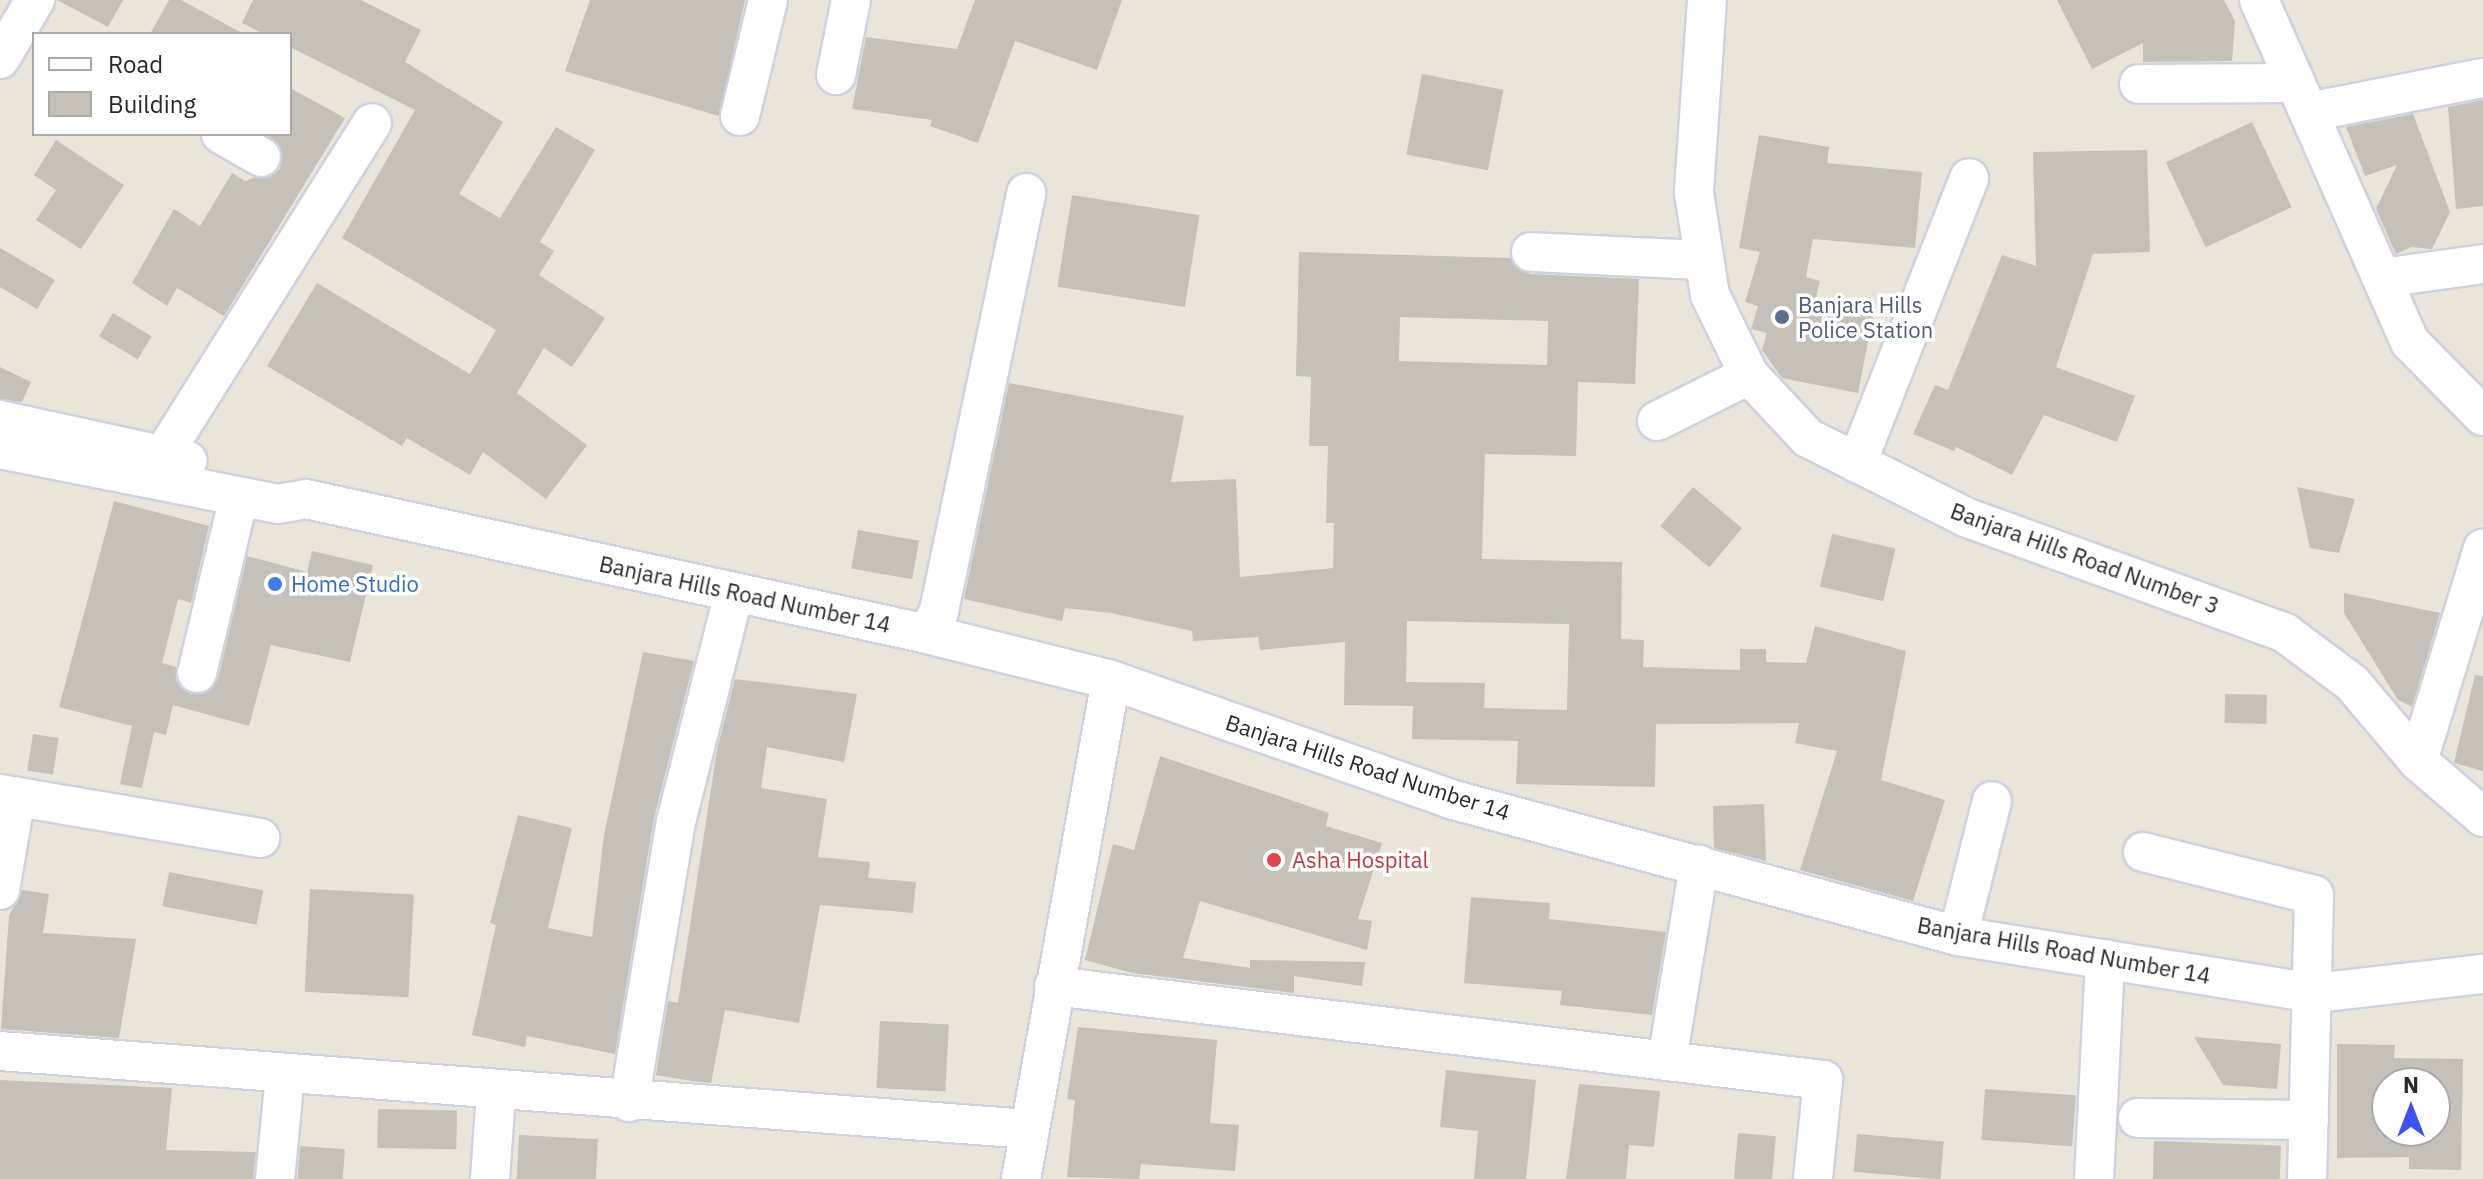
<!DOCTYPE html>
<style>
body{margin:0}
#map{position:relative;width:2483px;height:1179px;overflow:hidden;background:#eae4d9;font-family:"IBM Plex Sans",sans-serif}
div>[style]{position:absolute}
[style*='--x']{left:calc(var(--x)*1px);top:calc(var(--y)*1px);width:calc(var(--w)*1px);rotate:calc(var(--a)*1deg)}
.building>*{inset:0;background:#c5c1b9;transform-origin:0 0}
.roads{filter:drop-shadow(2px 0 #cfd1e1) drop-shadow(-2px 0 #cfd1e1) drop-shadow(0 2px #cfd1e1) drop-shadow(0 -2px #cfd1e1)}
.minor>*{height:38px;margin:-19px;padding:0 19px;transform-origin:19px;border-radius:19px;background:#fff}
.dots>*{width:22px;height:22px;translate:-50% -50%;box-sizing:border-box;border:4px solid #fff;border-radius:50%}
span{translate:-50% -50%;white-space:nowrap;text-align:center;line-height:1.15;-webkit-text-stroke:7px #fff;paint-order:stroke}
.service-label{font-size:22px;color:#4e5e75}
.left{translate:0 -50%;text-align:left}
.street-label{font-size:22px;color:#282828}
.shop-label{font-size:22px;color:#366cbe}
.health-label{font-size:22px;color:#be3a42}
.legend{position:absolute;left:32px;top:32px;width:260px;height:104px;box-sizing:border-box;background:#fff;border:2px solid #a9a9a9;margin:0;padding:10px 14px;list-style:none;font-size:24px;color:#282828}
.legend li{display:flex;align-items:center;gap:16px;height:40px}
.legend b{width:40px;border:2px solid #a9a9a9}
.north{position:absolute;left:2371px;top:1067px;width:80px;height:80px;box-sizing:border-box;background:#fff;border:2px solid #a9a9a9;border-radius:50%;rotate:0deg;font-size:22px;font-weight:700;line-height:32px;text-align:center;color:#282828}
.north::after{content:'';display:block;margin:auto;width:28px;height:36px;background:#3c52f5;clip-path:polygon(50% 0,100% 100%,50% 72%,0 100%)}
</style>
<div id="map">
<div class="building">
<i style="clip-path:polygon(57px 0,123px 0,108px 27px)"></i>
<i style="clip-path:polygon(169px 0,181px 0,244px 34px,150px 34px)"></i>
<i style="clip-path:polygon(253px 0,361px 0,421px 30px,405px 62px,503px 122px,459px 194px,500px 218px,556px 127px,595px 150px,540px 242px,554px 251px,539px 275px,605px 318px,572px 367px,544px 348px,517px 393px,587px 445px,546px 499px,483px 452px,470px 475px,407px 438px,402px 446px,267px 366px,317px 283px,470px 374px,496px 330px,342px 238px,415px 110px,290px 47px,290px 34px,264px 34px,242px 23px)"></i>
<i style="clip-path:polygon(590px 0,745px 0,719px 116px,565px 71px)"></i>
<i style="clip-path:polygon(975px 0,1122px 0,1097px 70px,1015px 41px,978px 143px,930px 126px,932px 120px,852px 109px,866px 37px,957px 49px)"></i>
<i style="clip-path:polygon(2057px 0,2224px 0,2235px 21px,2232px 61px,2143px 62px,2143px 43px,2092px 69px)"></i>
<i style="left:1422px;top:74px;width:83px;height:82px;rotate:11deg"></i>
<i style="clip-path:polygon(290px 88px,345px 118px,224px 316px,177px 288px,167px 306px,132px 283px,174px 209px,200px 226px,232px 173px,245px 181px,280px 169px,280px 147px,269px 136px,290px 134px)"></i>
<i style="clip-path:polygon(2483px 100px,2483px 206px,2456px 209px,2448px 107px)"></i>
<i style="clip-path:polygon(2413px 114px,2450px 212px,2432px 249px,2411px 247px,2396px 254px,2376px 209px,2397px 165px,2365px 176px,2346px 127px)"></i>
<i style="left:2252px;top:122px;width:94px;height:95px;rotate:65deg"></i>
<i style="clip-path:polygon(1759px 135px,1829px 147px,1827px 163px,1922px 172px,1915px 248px,1813px 239px,1806px 277px,1820px 281px,1815px 300px,1874px 312px,1858px 393px,1782px 378px,1762px 350px,1767px 333px,1751px 329px,1758px 306px,1745px 302px,1760px 252px,1739px 248px)"></i>
<i style="clip-path:polygon(56px 140px,124px 185px,81px 249px,36px 220px,56px 190px,34px 175px)"></i>
<i style="clip-path:polygon(2147px 150px,2150px 252px,2093px 254px,2056px 367px,2135px 396px,2117px 442px,2044px 415px,2012px 475px,1956px 447px,1954px 451px,1913px 434px,1935px 385px,1948px 390px,2002px 255px,2036px 266px,2033px 152px)"></i>
<i style="left:1072px;top:195px;width:129px;height:93px;rotate:9deg"></i>
<i style="clip-path:polygon(0 248px,55px 280px,37px 309px,0 287px)"></i>
<i style="clip-path:polygon(evenodd,1299px 252px,1510px 258px,1530px 274px,1639px 279px,1635px 384px,1578px 382px,1576px 456px,1485px 454px,1482px 559px,1622px 562px,1621px 639px,1644px 640px,1643px 667px,1740px 670px,1740px 649px,1766px 649px,1766px 662px,1806px 663px,1815px 626px,1906px 651px,1881px 780px,1945px 800px,1913px 901px,1800px 870px,1837px 751px,1795px 743px,1799px 723px,1656px 724px,1655px 787px,1516px 784px,1518px 741px,1412px 739px,1413px 706px,1344px 705px,1345px 642px,1260px 650px,1258px 637px,1193px 641px,1192px 631px,1111px 613px,1065px 608px,1062px 621px,964px 599px,1009px 383px,1184px 416px,1171px 482px,1236px 479px,1240px 577px,1333px 568px,1334px 523px,1326px 523px,1328px 446px,1309px 446px,1311px 377px,1296px 376px,1299px 252px,1400px 317px,1548px 321px,1547px 365px,1399px 361px,1400px 317px,1299px 252px,1407px 621px,1569px 624px,1567px 710px,1484px 708px,1485px 683px,1406px 682px,1407px 621px)"></i>
<i style="left:113px;top:313px;width:45px;height:27px;rotate:31deg"></i>
<i style="clip-path:polygon(0 367px,31px 382px,22px 402px,0 399px)"></i>
<i style="left:1693px;top:487px;width:64px;height:51px;rotate:40deg"></i>
<i style="clip-path:polygon(2297px 487px,2355px 499px,2339px 553px,2310px 548px)"></i>
<i style="clip-path:polygon(114px 501px,209px 526px,191px 603px,178px 599px,162px 663px,176px 667px,176px 680px,191px 694px,204px 694px,218px 679px,247px 556px,307px 572px,312px 551px,373px 565px,350px 662px,271px 645px,249px 726px,173px 705px,166px 735px,154px 732px,142px 788px,120px 784px,132px 726px,59px 707px)"></i>
<i style="left:858px;top:530px;width:62px;height:39px;rotate:10deg"></i>
<i style="left:1832px;top:534px;width:65px;height:54px;rotate:13deg"></i>
<i style="clip-path:polygon(2344px 593px,2440px 613px,2412px 707px,2398px 700px,2344px 613px)"></i>
<i style="clip-path:polygon(643px 652px,694px 661px,654px 818px,615px 1054px,527px 1036px,525px 1047px,472px 1035px,496px 925px,490px 923px,518px 815px,572px 828px,548px 928px,592px 937px,604px 835px)"></i>
<i style="clip-path:polygon(2475px 675px,2483px 676px,2483px 771px,2454px 763px)"></i>
<i style="clip-path:polygon(735px 679px,857px 694px,844px 762px,767px 747px,761px 788px,827px 799px,818px 857px,870px 862px,868px 878px,916px 882px,913px 913px,820px 905px,799px 1023px,725px 1010px,711px 1083px,692px 1081px,656px 1075px,668px 1001px,678px 1003px,717px 750px)"></i>
<i style="left:2225px;top:694px;width:42px;height:29px;rotate:1deg"></i>
<i style="left:33px;top:734px;width:26px;height:37px;rotate:9deg"></i>
<i style="clip-path:polygon(1160px 756px,1329px 813px,1326px 826px,1382px 843px,1358px 919px,1372px 921px,1367px 950px,1200px 901px,1183px 958px,1250px 968px,1250px 960px,1365px 962px,1362px 986px,1294px 976px,1294px 993px,1132px 973px,1085px 960px,1113px 844px,1134px 850px)"></i>
<i style="clip-path:polygon(1764px 804px,1766px 861px,1714px 848px,1713px 806px)"></i>
<i style="left:169px;top:872px;width:96px;height:35px;rotate:11deg"></i>
<i style="left:310px;top:889px;width:104px;height:103px;rotate:3deg"></i>
<i style="clip-path:polygon(22px 890px,49px 894px,43px 933px,136px 939px,119px 1038px,1px 1029px,9px 916px)"></i>
<i style="clip-path:polygon(1471px 897px,1550px 903px,1549px 919px,1666px 932px,1652px 1015px,1560px 1005px,1562px 991px,1464px 983px)"></i>
<i style="left:880px;top:1021px;width:69px;height:67px;rotate:3deg"></i>
<i style="clip-path:polygon(1078px 1027px,1217px 1040px,1210px 1123px,1239px 1125px,1235px 1171px,1141px 1164px,1139px 1179px,1067px 1177px,1075px 1100px,1067px 1099px)"></i>
<i style="clip-path:polygon(2194px 1037px,2281px 1044px,2277px 1089px,2223px 1085px)"></i>
<i style="clip-path:polygon(evenodd,2337px 1044px,2395px 1045px,2394px 1058px,2463px 1059px,2461px 1170px,2409px 1169px,2409px 1157px,2337px 1158px,2337px 1044px,2387px 1083px,2435px 1083px,2435px 1131px,2387px 1131px,2387px 1083px)"></i>
<i style="clip-path:polygon(1446px 1070px,1536px 1080px,1526px 1179px,1474px 1179px,1478px 1131px,1440px 1127px)"></i>
<i style="clip-path:polygon(0 1080px,172px 1088px,166px 1150px,256px 1152px,253px 1179px,0 1179px)"></i>
<i style="clip-path:polygon(1579px 1084px,1660px 1091px,1654px 1147px,1629px 1145px,1626px 1179px,1566px 1179px)"></i>
<i style="left:1985px;top:1089px;width:91px;height:51px;rotate:4deg"></i>
<i style="left:378px;top:1109px;width:79px;height:39px;rotate:1deg"></i>
<i style="left:1738px;top:1133px;width:38px;height:46px;rotate:5deg"></i>
<i style="left:1857px;top:1134px;width:87px;height:38px;rotate:5deg"></i>
<i style="left:519px;top:1135px;width:79px;height:44px;rotate:3deg"></i>
<i style="left:2154px;top:1141px;width:127px;height:38px;rotate:2deg"></i>
<i style="left:300px;top:1146px;width:45px;height:33px;rotate:4deg"></i>
</div>
<div class="roads">
<div class="minor">
<i style="--x:1707;--y:0;--w:193;--a:93.9"></i>
<i style="--x:1694;--y:193;--w:103;--a:81.1"></i>
<i style="--x:1710;--y:295;--w:89;--a:64"></i>
<i style="--x:1749;--y:375;--w:86;--a:46.9"></i>
<i style="--x:1808;--y:438;--w:179;--a:26.6"></i>
<i style="--x:1968;--y:518;--w:337;--a:19.9"></i>
<i style="--x:2285;--y:633;--w:84;--a:36.7"></i>
<i style="--x:2352;--y:683;--w:102;--a:49.8"></i>
<i style="--x:2418;--y:761;--w:86;--a:40.7"></i>
<i style="--x:2259;--y:0;--w:374;--a:66.2"></i>
<i style="--x:2410;--y:342;--w:104;--a:45.4"></i>
<i style="--x:0;--y:59;--w:69;--a:-59.3"></i>
<i style="--x:836;--y:75;--w:76;--a:-78.7"></i>
<i style="--x:2139;--y:84;--w:157;--a:-0.4"></i>
<i style="--x:2309;--y:112;--w:177;--a:-11.1"></i>
<i style="--x:740;--y:116;--w:119;--a:-76.4"></i>
<i style="--x:221;--y:134;--w:46;--a:29.9"></i>
<i style="--x:1531;--y:252;--w:172;--a:2.7"></i>
<i style="--x:2382;--y:278;--w:102;--a:-7.9"></i>
<i style="--x:0;--y:420;--w:192;--a:12.3"></i>
<i style="--x:1657;--y:421;--w:103;--a:-26.6"></i>
<i style="--x:0;--y:449;--w:283;--a:11.2"></i>
<i style="--x:278;--y:504;--w:28;--a:-10"></i>
<i style="--x:306;--y:499;--w:636;--a:12.26"></i>
<i style="--x:927;--y:634;--w:190;--a:14"></i>
<i style="--x:1111;--y:680;--w:359;--a:19.3"></i>
<i style="--x:1450;--y:799;--w:526;--a:15.09"></i>
<i style="--x:1958;--y:936;--w:362;--a:9.1"></i>
<i style="--x:2315;--y:993;--w:169;--a:-6.5"></i>
<i style="--x:163;--y:455;--w:392;--a:-57.8"></i>
<i style="--x:1857;--y:463;--w:306;--a:-68.5"></i>
<i style="--x:927;--y:634;--w:26;--a:-62"></i>
<i style="--x:939;--y:611;--w:427;--a:-78.2"></i>
<i style="--x:197;--y:673;--w:181;--a:-76.6"></i>
<i style="--x:2418;--y:761;--w:222;--a:-73"></i>
<i style="--x:0;--y:794;--w:264;--a:9.6"></i>
<i style="--x:2143;--y:852;--w:176;--a:14.1"></i>
<i style="--x:2314;--y:895;--w:284;--a:91.4"></i>
<i style="--x:0;--y:890;--w:95;--a:-80.3"></i>
<i style="--x:1958;--y:936;--w:139;--a:-75.9"></i>
<i style="--x:1054;--y:986;--w:775;--a:6.97"></i>
<i style="--x:1823;--y:1080;--w:100;--a:95.8"></i>
<i style="--x:0;--y:1051;--w:1030;--a:4.34"></i>
<i style="--x:1667;--y:1061;--w:199;--a:-80.7"></i>
<i style="--x:629;--y:1102;--w:284;--a:-80.5"></i>
<i style="--x:676;--y:822;--w:237;--a:-75.8"></i>
<i style="--x:2138;--y:1118;--w:171;--a:0.7"></i>
<i style="--x:275;--y:1179;--w:104;--a:-84.5"></i>
<i style="--x:490;--y:1179;--w:86;--a:-86"></i>
<i style="--x:1021;--y:1179;--w:507;--a:-79.78"></i>
<i style="--x:2094;--y:1179;--w:220;--a:-87.1"></i>
</div>
</div>
<div class="dots">
<i style="left:1782px;top:317px;background:#5c6f8a"></i>
<i style="left:275px;top:584px;background:#3f7fe0"></i>
<i style="left:1274px;top:860px;background:#e0444e"></i>
</div>
<div class="service-label">
<span class="left" style="left:1798px;top:317px">Banjara Hills<br>Police Station</span>
</div>
<div class="street-label">
<span style="left:2085px;top:558px;rotate:20deg">Banjara Hills Road Number 3</span>
<span style="left:745px;top:594px;rotate:12deg">Banjara Hills Road Number 14</span>
<span style="left:1368px;top:767px;rotate:18deg">Banjara Hills Road Number 14</span>
<span style="left:2064px;top:950px;rotate:10deg">Banjara Hills Road Number 14</span>
</div>
<div class="shop-label">
<span class="left" style="left:291px;top:584px">Home Studio</span>
</div>
<div class="health-label">
<span class="left" style="left:1292px;top:860px">Asha Hospital</span>
</div>
<ul class="legend">
<li><b style="height:10px;background:#fff"></b>Road</li>
<li><b style="height:22px;background:#c5c1b9"></b>Building</li>
</ul>
<div class="north">N</div>
</div>
